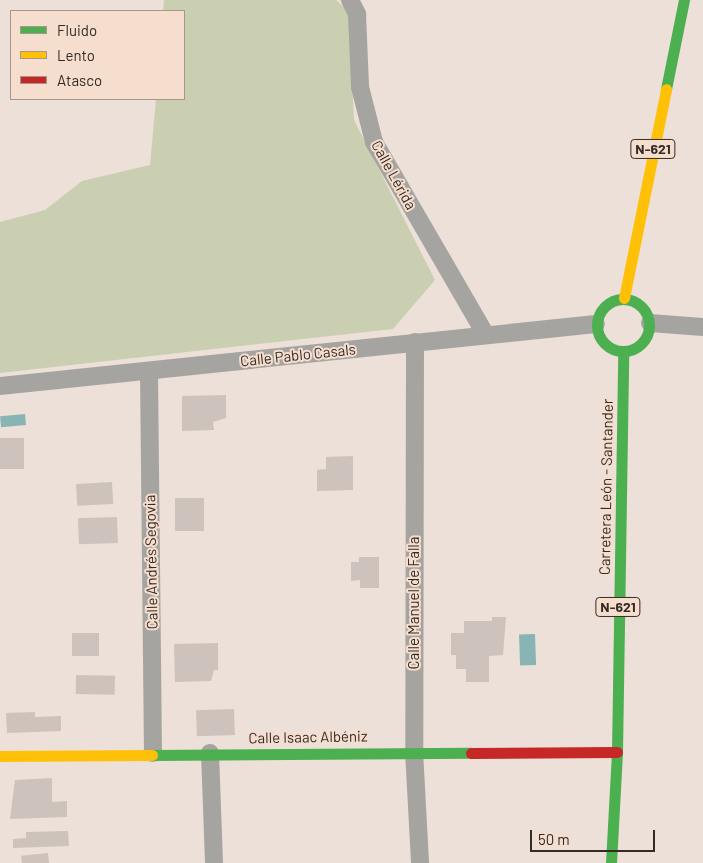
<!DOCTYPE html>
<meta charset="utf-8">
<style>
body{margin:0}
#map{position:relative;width:703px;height:863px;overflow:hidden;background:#ede0d8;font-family:Barlow,sans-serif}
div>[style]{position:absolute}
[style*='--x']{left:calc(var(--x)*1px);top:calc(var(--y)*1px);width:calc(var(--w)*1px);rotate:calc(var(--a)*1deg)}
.green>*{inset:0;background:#c9cfb0}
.water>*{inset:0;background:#88b5b4;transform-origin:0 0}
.building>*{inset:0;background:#cdc2bc;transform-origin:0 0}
.street>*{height:18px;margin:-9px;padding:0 9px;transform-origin:9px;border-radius:9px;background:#a6a4a0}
.fast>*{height:11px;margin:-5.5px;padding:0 5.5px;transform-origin:5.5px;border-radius:5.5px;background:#4caf50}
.fast>.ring{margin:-5.5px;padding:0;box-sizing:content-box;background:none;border:11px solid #4caf50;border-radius:50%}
.slow>*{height:11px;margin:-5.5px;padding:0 5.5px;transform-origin:5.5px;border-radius:5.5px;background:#ffc107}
.jam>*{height:11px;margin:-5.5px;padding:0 5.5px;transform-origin:5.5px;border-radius:5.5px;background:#c62828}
span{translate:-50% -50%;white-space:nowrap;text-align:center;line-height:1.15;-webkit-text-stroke:4px #f6decf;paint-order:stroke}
.shield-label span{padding:1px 4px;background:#f6decf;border:1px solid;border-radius:4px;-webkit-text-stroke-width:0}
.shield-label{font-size:14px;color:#342b25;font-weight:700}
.street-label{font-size:15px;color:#342b25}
.legend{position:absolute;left:10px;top:10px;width:175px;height:90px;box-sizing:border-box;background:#f6decf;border:1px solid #a8968b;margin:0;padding:6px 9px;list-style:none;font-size:15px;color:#342b25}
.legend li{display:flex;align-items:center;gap:10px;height:25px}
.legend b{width:25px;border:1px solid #a8968b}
.scale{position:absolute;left:530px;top:830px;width:125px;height:22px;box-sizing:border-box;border:2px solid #342b25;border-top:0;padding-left:6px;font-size:15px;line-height:18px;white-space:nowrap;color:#342b25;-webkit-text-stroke:4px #f6decf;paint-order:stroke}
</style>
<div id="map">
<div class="green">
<i style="clip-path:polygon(164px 0,336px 0,349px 12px,354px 120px,435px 280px,393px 329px,0 373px,0 222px,45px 210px,82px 181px,150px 165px,156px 99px,184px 99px,184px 11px,163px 11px)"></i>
</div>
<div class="water">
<i style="left:25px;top:414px;width:11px;height:25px;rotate:85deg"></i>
<i style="left:535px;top:634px;width:31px;height:16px;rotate:88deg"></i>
</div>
<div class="building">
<i style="clip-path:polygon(226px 395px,226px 418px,213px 422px,214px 430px,182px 431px,182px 396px)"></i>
<i style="left:0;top:438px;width:24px;height:31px"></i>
<i style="clip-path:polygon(353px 456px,353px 490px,317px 491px,317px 470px,326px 469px,326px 457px)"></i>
<i style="left:112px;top:482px;width:22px;height:36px;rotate:87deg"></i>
<i style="left:175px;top:498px;width:29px;height:33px"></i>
<i style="left:117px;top:517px;width:26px;height:39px;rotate:88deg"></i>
<i style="clip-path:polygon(359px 557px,379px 557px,379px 588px,360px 588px,360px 580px,351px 581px,351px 562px,359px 562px)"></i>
<i style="clip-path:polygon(492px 617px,506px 617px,503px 655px,489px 656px,489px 682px,466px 682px,466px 669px,456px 669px,456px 655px,451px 655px,451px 633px,464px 633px,464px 621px,492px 621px)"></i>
<i style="left:99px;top:633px;width:23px;height:27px;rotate:90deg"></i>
<i style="clip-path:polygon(218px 643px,218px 670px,214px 670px,211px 681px,175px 682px,174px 644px)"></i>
<i style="left:76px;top:675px;width:39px;height:19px;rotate:1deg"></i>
<i style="left:234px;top:709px;width:26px;height:38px;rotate:88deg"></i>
<i style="clip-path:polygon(35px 712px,35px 717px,61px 716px,61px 731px,7px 733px,6px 713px)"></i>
<i style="clip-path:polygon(52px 778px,52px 802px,67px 801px,67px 817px,10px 819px,15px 780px)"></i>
<i style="clip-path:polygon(68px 831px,69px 846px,13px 848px,13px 839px,26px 838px,26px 832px)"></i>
<i style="left:48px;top:853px;width:10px;height:27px;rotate:84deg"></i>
</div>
<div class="street">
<i style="--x:350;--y:0;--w:16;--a:63"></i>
<i style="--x:357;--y:14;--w:73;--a:87.6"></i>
<i style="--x:360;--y:87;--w:57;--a:75.7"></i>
<i style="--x:374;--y:142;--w:223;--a:59.9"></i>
<i style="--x:650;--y:323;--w:53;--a:4.3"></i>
<i style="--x:415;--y:342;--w:409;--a:90.1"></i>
<i style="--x:414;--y:751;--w:112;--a:86.9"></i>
<i style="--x:149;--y:372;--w:381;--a:89.4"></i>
<i style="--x:0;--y:386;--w:599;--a:-5.94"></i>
<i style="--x:210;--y:753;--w:110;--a:87.9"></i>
</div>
<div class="fast">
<i style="--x:666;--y:89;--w:91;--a:-78.6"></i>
<i class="ring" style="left:597px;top:299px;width:41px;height:41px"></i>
<i style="--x:152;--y:755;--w:319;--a:-0.4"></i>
<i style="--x:611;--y:863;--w:111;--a:-86.9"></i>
<i style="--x:617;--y:752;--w:400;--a:-89.1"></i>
</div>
<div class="slow">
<i style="--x:624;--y:298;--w:213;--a:-78.6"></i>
<i style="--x:0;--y:756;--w:152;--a:-0.4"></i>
</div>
<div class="jam">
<i style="--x:471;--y:753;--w:146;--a:-0.4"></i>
</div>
<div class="shield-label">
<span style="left:653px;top:149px">N-621</span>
<span style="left:618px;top:607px">N-621</span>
</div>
<div class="street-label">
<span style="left:394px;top:175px;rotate:61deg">Calle Lérida</span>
<span style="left:298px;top:355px;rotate:-6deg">Calle Pablo Casals</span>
<span style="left:606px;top:487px;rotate:-89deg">Carretera León - Santander</span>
<span style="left:151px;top:562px;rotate:-91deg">Calle Andrés Segovia</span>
<span style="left:414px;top:603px;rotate:-90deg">Calle Manuel de Falla</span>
<span style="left:308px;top:737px;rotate:-1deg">Calle Isaac Albéniz</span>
</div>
<ul class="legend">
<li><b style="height:6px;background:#4caf50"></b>Fluido</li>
<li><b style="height:6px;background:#ffc107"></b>Lento</li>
<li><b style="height:6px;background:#c62828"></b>Atasco</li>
</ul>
<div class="scale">50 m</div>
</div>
